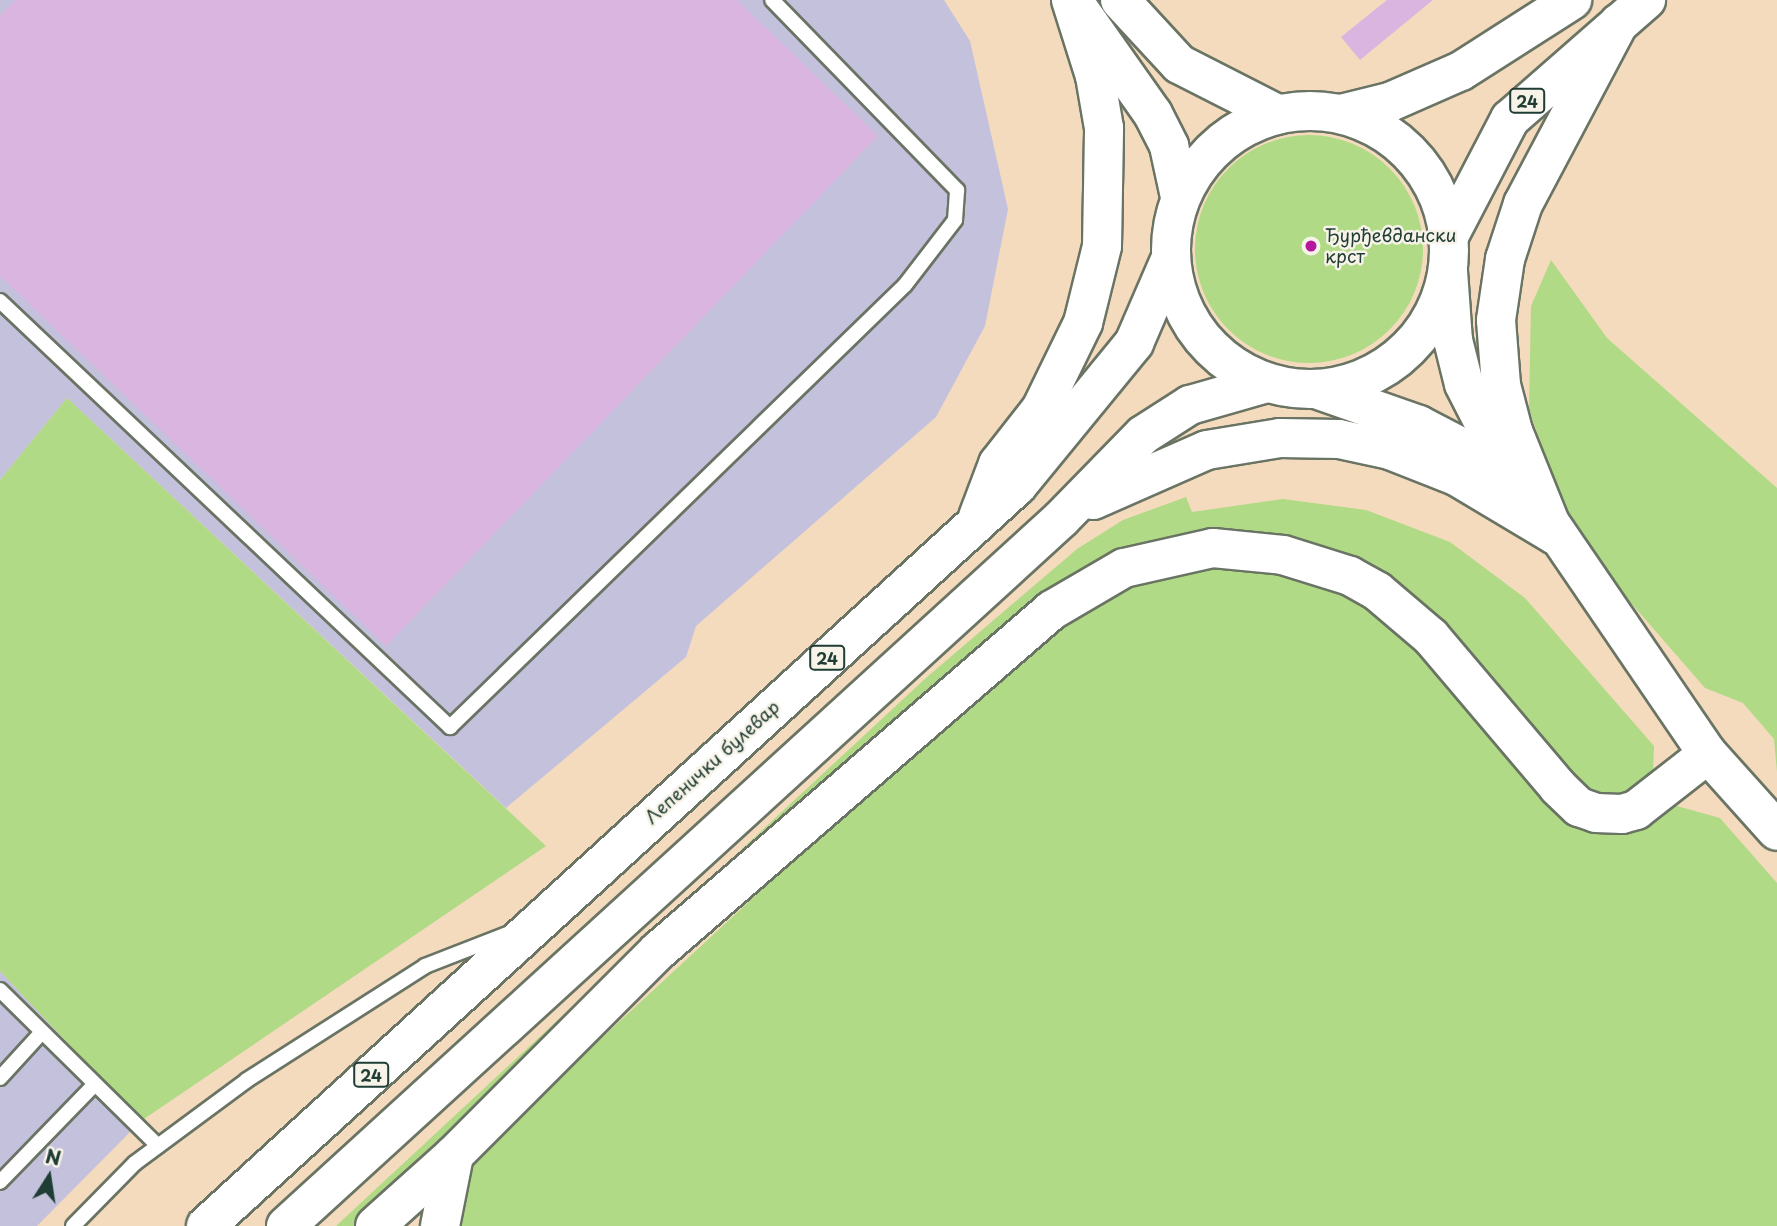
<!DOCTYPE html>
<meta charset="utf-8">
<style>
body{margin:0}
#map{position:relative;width:1777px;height:1226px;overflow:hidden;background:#f4dbbe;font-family:"Playpen Sans",sans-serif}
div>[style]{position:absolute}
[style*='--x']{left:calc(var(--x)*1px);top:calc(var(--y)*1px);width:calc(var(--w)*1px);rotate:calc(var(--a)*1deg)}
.industrial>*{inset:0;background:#c3c1dc}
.green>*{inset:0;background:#b0da85}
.round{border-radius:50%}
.building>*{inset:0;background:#dab5e0}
.roads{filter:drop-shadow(2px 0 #6a7464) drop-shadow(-2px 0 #6a7464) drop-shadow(0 2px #6a7464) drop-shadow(0 -2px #6a7464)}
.lane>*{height:14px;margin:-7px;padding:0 7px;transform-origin:7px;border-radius:7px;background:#fff}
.secondary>*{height:38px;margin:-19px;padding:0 19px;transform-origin:19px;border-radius:19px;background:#fff}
.primary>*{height:38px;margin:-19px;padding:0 19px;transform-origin:19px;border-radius:19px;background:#fff}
.primary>.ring{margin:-19px;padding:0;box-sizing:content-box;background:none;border:38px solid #fff;border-radius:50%}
.highway>*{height:38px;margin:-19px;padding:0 19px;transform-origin:19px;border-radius:19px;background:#fff}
.dots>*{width:19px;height:19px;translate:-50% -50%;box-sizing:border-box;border:4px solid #f7f3e8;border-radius:50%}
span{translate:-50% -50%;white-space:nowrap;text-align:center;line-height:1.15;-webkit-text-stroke:5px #f7f3e8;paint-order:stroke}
.shield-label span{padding:2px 5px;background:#f7f3e8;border:2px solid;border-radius:5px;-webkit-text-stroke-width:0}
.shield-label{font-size:16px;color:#1f3d34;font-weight:700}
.poi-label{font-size:18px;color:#1f3d34}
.left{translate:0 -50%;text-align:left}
.street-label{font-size:18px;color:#1f3d34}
.north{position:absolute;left:14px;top:1142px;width:70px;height:70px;-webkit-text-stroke:5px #f7f3e8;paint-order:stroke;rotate:12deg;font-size:19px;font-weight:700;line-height:28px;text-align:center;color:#1f3d34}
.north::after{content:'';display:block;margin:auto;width:24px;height:32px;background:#1f3d34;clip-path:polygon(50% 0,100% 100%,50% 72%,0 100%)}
</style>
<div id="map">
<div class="industrial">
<i style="clip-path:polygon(0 0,944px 0,970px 41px,1008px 209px,985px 326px,936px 417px,696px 626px,686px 657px,506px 808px,67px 398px,0 480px)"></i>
<i style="clip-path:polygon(0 971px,141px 1121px,37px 1226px,0 1226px)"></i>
</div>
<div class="green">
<i class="round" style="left:1195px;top:135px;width:228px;height:228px"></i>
<i style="clip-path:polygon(1551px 260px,1607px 338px,1777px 488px,1777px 772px,1774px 739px,1743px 703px,1705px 688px,1625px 596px,1565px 514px,1529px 409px,1531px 306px)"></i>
<i style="clip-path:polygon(67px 398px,546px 846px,141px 1121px,0 971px,0 480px)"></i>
<i style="clip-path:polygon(1186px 497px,1192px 512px,1283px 499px,1366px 510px,1450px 542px,1525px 598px,1654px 746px,1653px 775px,1624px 798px,1593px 796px,1373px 572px,1127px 554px,358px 1226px,336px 1226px,927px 677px,1077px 549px,1123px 520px)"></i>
<i style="clip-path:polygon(1254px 566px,1342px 591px,1398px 625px,1562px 810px,1633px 828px,1677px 806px,1720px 818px,1777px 883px,1777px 1226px,457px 1226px,472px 1158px,782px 871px,1053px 631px,1122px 584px,1173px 567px)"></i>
</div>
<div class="building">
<i style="clip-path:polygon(15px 0,737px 0,878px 136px,386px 646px,0 276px,0 16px)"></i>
<i style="clip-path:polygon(1387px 0,1433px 0,1360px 60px,1341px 37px)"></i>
</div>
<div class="roads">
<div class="lane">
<i style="--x:0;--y:301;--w:620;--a:43.43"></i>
<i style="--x:450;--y:727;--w:634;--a:-44.17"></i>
<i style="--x:905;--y:285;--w:82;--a:-52.4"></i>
<i style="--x:955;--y:220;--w:30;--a:-86"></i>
<i style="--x:957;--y:190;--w:265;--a:-134.2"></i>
<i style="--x:0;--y:990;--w:222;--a:44.6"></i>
<i style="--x:0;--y:1078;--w:62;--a:-47.6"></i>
<i style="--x:0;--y:1182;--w:136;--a:-45.9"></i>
<i style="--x:73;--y:1226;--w:88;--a:-45.5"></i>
<i style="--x:135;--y:1163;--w:139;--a:-36.5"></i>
<i style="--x:247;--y:1080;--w:211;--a:-32.6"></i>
<i style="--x:425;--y:966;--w:88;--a:-21.3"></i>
</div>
<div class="secondary">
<i style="--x:1120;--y:0;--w:87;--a:47.3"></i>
<i style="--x:1179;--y:64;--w:110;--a:27"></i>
<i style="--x:1074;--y:2;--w:137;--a:54.8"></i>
<i style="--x:1153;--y:114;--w:36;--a:63"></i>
<i style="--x:1169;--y:146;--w:52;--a:77.8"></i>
<i style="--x:1448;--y:271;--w:69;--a:85.9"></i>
<i style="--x:1453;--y:340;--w:45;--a:76"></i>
<i style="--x:1464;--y:384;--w:57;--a:63"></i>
<i style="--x:1490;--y:435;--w:386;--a:55.7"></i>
<i style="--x:1708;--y:754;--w:103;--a:48.1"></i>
<i style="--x:1316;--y:389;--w:109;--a:19.3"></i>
<i style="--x:1419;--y:425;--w:52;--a:27.6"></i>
<i style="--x:1465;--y:449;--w:59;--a:43.6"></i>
<i style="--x:440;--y:1226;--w:72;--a:-78.8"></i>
<i style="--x:454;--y:1155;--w:288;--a:-45"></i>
<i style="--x:658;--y:951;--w:521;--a:-40.88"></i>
<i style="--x:1052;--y:610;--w:83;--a:-30.3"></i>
<i style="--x:1124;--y:568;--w:91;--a:-12.7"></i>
<i style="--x:1213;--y:548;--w:70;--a:5.7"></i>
<i style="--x:1283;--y:555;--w:70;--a:17.4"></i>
<i style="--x:1350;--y:576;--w:31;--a:29"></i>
<i style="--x:1377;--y:591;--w:71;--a:40.4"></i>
<i style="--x:1431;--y:637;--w:197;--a:49.7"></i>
<i style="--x:1558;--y:787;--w:29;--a:44"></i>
<i style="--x:1579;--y:807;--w:18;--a:19"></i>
<i style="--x:1596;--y:813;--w:26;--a:2"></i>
<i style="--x:1622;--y:814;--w:15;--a:-16"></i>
<i style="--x:1636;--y:810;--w:91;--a:-37.9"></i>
</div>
<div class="primary">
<i class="ring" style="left:1171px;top:111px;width:240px;height:240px"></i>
<i style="--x:1093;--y:500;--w:124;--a:-23.7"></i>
<i style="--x:1207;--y:450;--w:74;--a:-9.3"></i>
<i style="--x:1280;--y:438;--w:59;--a:1"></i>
<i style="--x:1339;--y:439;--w:52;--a:12.2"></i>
<i style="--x:1390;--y:450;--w:71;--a:21.5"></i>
<i style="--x:1456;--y:476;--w:115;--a:30.8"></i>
<i style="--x:978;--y:517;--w:57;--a:-69.3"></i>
<i style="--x:998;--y:464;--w:70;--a:-52"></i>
<i style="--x:1041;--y:409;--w:96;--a:-64"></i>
<i style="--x:1083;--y:323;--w:79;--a:-76.1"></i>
<i style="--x:1102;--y:246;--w:118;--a:-89"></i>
<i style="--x:1104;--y:128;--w:53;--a:-99.8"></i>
<i style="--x:1095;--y:76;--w:80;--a:-107.5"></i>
<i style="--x:206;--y:1226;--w:1098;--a:-42.38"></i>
<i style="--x:1017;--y:486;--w:185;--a:-50.7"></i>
<i style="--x:1134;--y:343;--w:90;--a:-66.6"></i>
<i style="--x:286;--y:1226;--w:1049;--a:-42.37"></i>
<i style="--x:1061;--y:519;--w:117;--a:-45.7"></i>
<i style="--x:1143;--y:435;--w:56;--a:-32.6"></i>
<i style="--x:1190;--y:405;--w:80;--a:-15.9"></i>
<i style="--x:375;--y:1226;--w:106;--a:-41.9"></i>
</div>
<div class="highway">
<i style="--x:1341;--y:114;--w:50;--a:-13.8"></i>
<i style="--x:1390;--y:102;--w:77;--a:-23.6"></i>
<i style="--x:1461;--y:71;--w:132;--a:-32.6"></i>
<i style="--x:1449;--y:236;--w:132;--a:-62.5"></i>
<i style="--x:1510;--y:119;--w:181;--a:-41.2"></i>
<i style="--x:1555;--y:535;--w:112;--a:-112"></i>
<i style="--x:1513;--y:431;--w:48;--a:-104.6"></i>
<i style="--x:1501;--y:385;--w:65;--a:-94.4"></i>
<i style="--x:1496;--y:320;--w:62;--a:-81.6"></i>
<i style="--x:1505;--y:259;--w:58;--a:-71.9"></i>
<i style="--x:1523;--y:204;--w:205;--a:-62.1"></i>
</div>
</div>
<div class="dots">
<i style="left:1311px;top:246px;background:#b5179e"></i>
</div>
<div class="shield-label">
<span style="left:1527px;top:101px">24</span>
<span style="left:827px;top:658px">24</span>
<span style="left:371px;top:1075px">24</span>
</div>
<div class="poi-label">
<span class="left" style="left:1325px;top:246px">Ђурђевдански<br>крст</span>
</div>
<div class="street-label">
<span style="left:712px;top:762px;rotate:-42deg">Лепенички булевар</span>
</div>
<div class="north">N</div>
</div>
